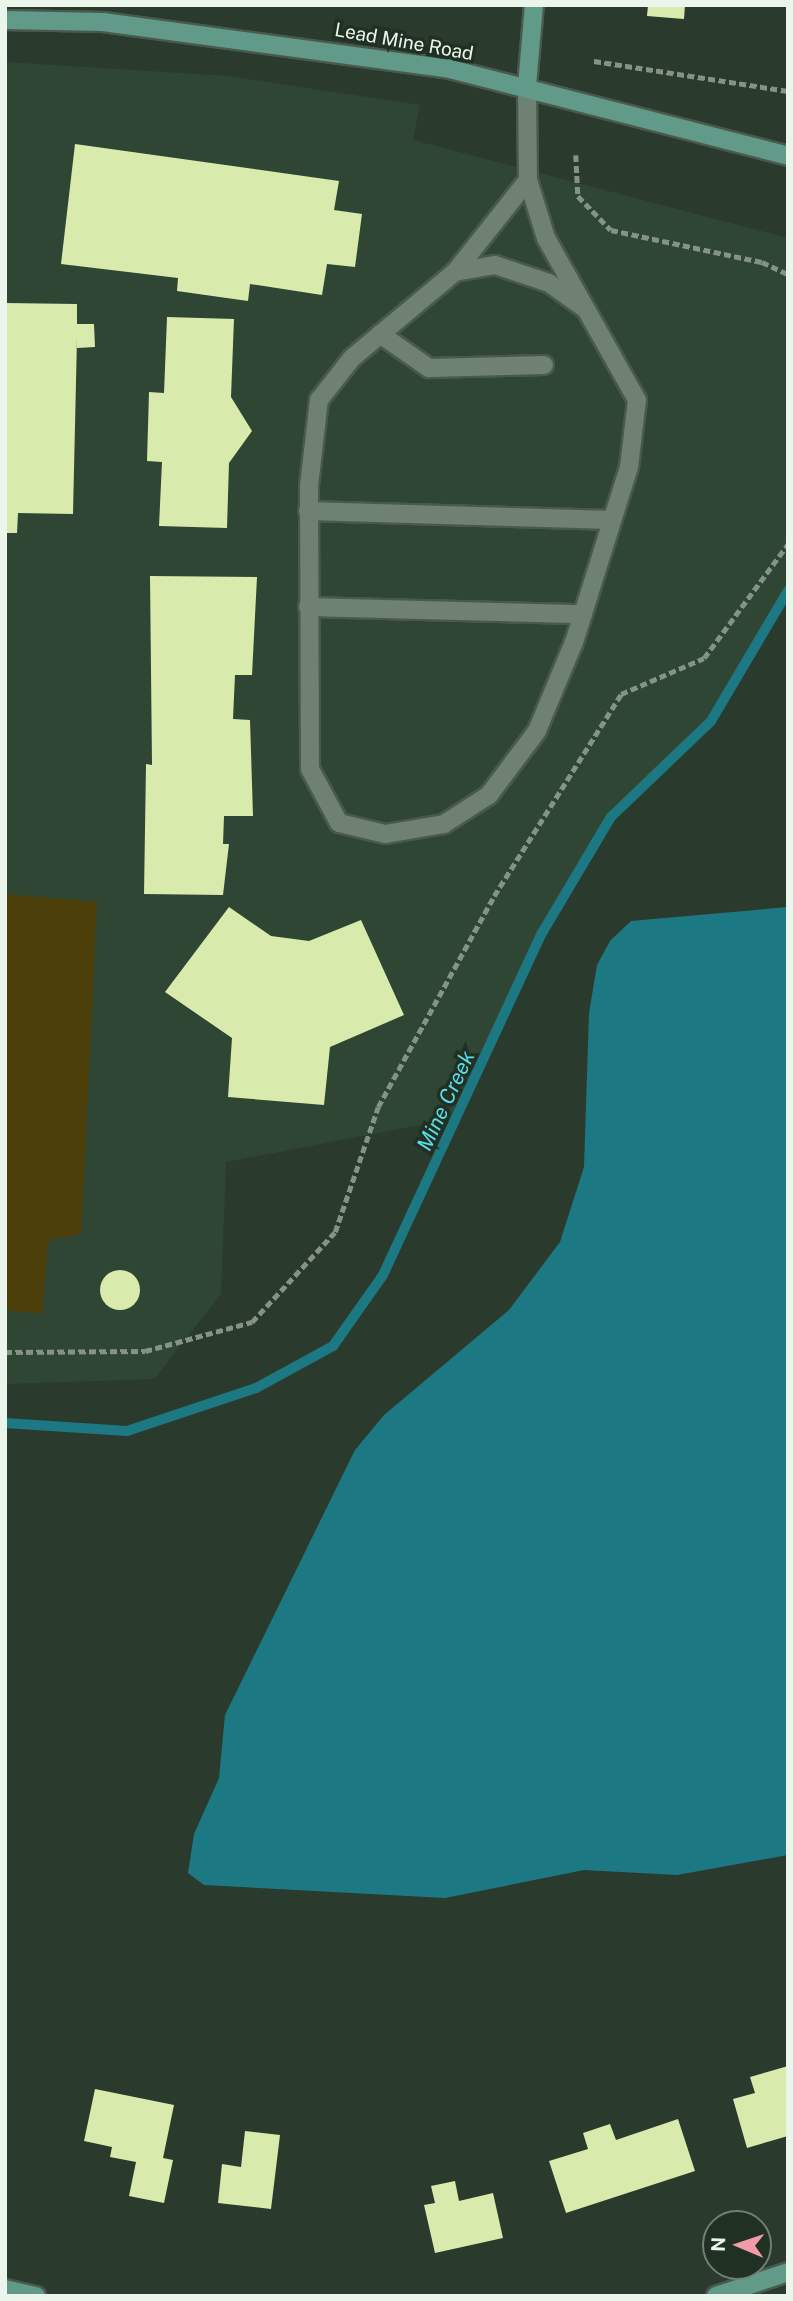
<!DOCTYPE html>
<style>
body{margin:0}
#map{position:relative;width:793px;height:2301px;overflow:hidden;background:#2a3b2d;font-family:"Public Sans",sans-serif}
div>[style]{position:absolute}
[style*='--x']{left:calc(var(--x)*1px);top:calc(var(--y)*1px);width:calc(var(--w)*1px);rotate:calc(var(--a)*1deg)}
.built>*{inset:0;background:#304634}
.green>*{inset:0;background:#4d3f09}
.water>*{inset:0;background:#1c7984}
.stream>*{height:10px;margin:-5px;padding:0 5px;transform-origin:5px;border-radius:5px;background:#1c7984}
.building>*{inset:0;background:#d8ebad}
.round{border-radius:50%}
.path>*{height:4.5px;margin-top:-2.25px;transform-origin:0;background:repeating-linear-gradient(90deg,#859387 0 7px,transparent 0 10.5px)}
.roads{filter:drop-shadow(2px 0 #4a594d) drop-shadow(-2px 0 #4a594d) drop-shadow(0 2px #4a594d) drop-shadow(0 -2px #4a594d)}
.lane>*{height:18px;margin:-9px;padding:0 9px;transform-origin:9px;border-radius:9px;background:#6e8172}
.secondary>*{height:18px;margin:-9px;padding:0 9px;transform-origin:9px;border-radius:9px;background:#619a88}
span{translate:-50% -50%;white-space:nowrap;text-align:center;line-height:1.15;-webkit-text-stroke:7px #203124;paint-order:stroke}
.street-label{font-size:19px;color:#ebf5ec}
.water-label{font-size:21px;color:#5cdceb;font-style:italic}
.frame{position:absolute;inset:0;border:7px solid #ebf5ec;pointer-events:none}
.north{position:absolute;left:702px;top:2210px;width:70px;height:70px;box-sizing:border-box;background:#203124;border:2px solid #717f74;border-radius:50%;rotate:272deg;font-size:19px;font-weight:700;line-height:28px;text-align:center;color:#ebf5ec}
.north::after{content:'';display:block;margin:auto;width:24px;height:32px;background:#f39aa8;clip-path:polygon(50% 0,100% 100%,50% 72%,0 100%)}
</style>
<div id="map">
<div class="built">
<i style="clip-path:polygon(5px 62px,228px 76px,420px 105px,413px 140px,788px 238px,788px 591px,711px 721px,611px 817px,542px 933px,461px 1117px,226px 1162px,221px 1294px,154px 1379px,5px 1384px)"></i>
</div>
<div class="green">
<i style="clip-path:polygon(5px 894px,97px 902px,81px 1234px,48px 1240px,42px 1314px,5px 1310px)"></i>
</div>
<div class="water">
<i style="clip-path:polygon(788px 907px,788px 1855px,677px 1875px,584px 1870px,445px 1898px,204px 1885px,188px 1873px,194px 1834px,219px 1778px,225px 1715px,355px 1450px,384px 1415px,509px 1310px,560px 1242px,584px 1167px,589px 1013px,597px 965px,610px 941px,631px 921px)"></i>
</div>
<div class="stream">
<i style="--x:5;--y:1423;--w:122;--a:3.8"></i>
<i style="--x:127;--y:1431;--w:136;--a:-18.4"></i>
<i style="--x:256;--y:1388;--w:88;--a:-28.6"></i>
<i style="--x:333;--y:1346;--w:87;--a:-54.8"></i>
<i style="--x:383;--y:1275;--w:377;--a:-65.1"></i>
<i style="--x:542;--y:933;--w:135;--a:-59.3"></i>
<i style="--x:611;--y:817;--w:139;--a:-43.8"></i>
<i style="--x:711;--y:721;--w:151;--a:-59.4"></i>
</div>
<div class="building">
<i style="clip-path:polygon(648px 5px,685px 5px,684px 19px,647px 16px)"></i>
<i style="clip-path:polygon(75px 144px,339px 181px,334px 210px,362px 214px,355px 267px,327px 264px,322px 295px,250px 284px,248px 301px,177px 291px,178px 278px,61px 264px)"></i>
<i style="clip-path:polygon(5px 303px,77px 304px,77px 324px,94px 324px,95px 347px,77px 348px,77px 338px,73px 514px,18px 513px,17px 533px,5px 533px)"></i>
<i style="clip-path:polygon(167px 317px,234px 319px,231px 397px,252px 431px,229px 463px,227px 528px,159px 526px,162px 462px,147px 461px,149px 392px,164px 393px)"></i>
<i style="clip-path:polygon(150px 576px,257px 577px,252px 675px,235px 675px,233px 719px,250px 720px,253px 816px,224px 816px,223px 844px,229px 844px,223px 895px,144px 894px,146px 764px,152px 765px)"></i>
<i style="clip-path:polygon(229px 907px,271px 936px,309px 941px,361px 920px,404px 1015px,330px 1047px,324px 1105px,228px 1097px,232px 1038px,165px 992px)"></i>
<i class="round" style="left:100px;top:1270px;width:40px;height:40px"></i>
<i style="clip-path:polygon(788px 2066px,788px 2136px,747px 2148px,733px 2099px,755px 2093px,750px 2077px)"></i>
<i style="clip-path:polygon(95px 2089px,174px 2105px,163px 2158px,173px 2160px,164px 2203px,129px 2196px,136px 2162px,110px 2157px,112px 2147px,84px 2141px)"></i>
<i style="clip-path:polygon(678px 2119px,695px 2171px,566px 2213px,549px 2161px,588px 2149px,583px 2133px,610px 2124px,616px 2140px)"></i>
<i style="clip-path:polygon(245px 2131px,280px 2135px,271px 2209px,218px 2203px,222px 2164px,241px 2167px)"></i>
<i style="clip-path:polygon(455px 2181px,459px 2201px,493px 2193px,503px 2238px,435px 2253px,424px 2205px,435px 2203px,431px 2186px)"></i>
</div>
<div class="path">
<i style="--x:594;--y:61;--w:196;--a:8.8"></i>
<i style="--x:576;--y:155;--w:41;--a:87.2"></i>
<i style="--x:578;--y:196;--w:47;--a:45.9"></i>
<i style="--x:611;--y:230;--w:154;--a:12"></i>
<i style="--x:762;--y:262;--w:29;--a:25"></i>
<i style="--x:5;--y:1352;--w:140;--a:-0.4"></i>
<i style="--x:145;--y:1351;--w:111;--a:-15.2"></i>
<i style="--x:252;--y:1322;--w:122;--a:-47.3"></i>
<i style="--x:335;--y:1232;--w:132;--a:-71"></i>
<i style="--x:378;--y:1107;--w:241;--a:-61.2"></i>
<i style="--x:494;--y:896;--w:239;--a:-57.8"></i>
<i style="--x:621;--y:694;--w:90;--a:-23.4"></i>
<i style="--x:704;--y:658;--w:142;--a:-53.6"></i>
</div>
<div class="roads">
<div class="lane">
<i style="--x:527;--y:86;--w:94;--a:89.4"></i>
<i style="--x:528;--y:180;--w:61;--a:72.8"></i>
<i style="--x:546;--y:238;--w:186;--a:60.7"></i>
<i style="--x:637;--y:400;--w:67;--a:96.8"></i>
<i style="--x:629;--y:467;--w:183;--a:107.4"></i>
<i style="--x:574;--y:642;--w:96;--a:112.6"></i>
<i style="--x:537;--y:731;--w:80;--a:126.9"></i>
<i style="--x:489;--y:795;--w:54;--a:147.2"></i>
<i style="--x:444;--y:824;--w:60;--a:170.4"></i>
<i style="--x:385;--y:834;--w:47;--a:-166.6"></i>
<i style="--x:339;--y:823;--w:61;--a:-118.2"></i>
<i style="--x:310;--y:769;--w:283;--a:-90.2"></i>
<i style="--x:309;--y:486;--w:87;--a:-83.4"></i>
<i style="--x:319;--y:400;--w:53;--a:-51.8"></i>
<i style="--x:352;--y:358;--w:134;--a:-39.9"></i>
<i style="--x:455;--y:272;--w:117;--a:-51.6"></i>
<i style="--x:455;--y:272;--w:41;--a:-9.9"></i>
<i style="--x:495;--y:265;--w:57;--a:18.4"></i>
<i style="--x:549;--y:283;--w:43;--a:35.5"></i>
<i style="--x:380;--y:334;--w:60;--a:34.8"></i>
<i style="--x:429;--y:368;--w:115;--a:-1.5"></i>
<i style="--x:308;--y:511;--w:304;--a:1.7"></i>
<i style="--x:308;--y:607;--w:275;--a:1.5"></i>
</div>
<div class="secondary">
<i style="--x:5;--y:20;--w:98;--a:1.2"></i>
<i style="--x:103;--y:22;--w:350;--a:7.7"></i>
<i style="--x:450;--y:69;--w:349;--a:14.4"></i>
<i style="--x:527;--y:86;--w:81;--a:-85.1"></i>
<i style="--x:5;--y:2289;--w:32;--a:13"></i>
<i style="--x:716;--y:2296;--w:76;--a:-18.4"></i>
</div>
</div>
<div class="street-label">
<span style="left:404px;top:42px;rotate:10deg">Lead Mine Road</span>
</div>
<div class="water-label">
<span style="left:446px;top:1101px;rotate:-65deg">Mine Creek</span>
</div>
<div class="frame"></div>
<div class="north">N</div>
</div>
